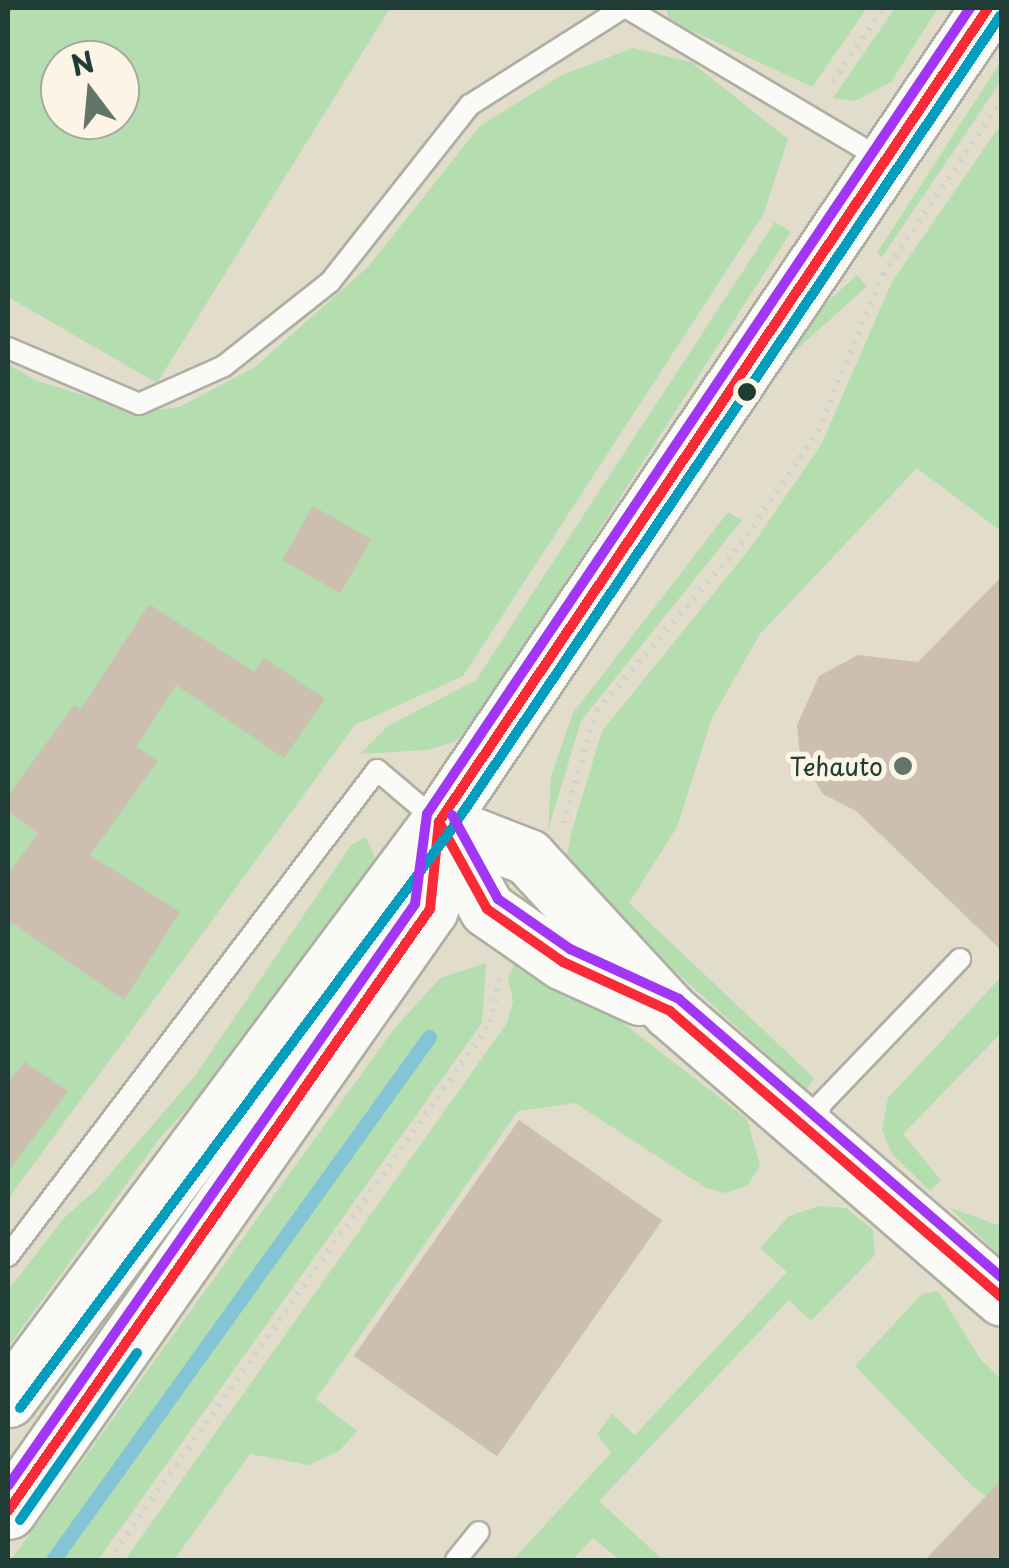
<!DOCTYPE html>
<style>
body{margin:0}
#map{position:relative;width:1009px;height:1568px;overflow:hidden;background:#e1ddca;font-family:"Playpen Sans",sans-serif}
div>[style]{position:absolute}
[style*='--x']{left:calc(var(--x)*1px);top:calc(var(--y)*1px);width:calc(var(--w)*1px);rotate:calc(var(--a)*1deg)}
.green>*{inset:0;background:#b4ddb0;transform-origin:0 0}
.stream>*{height:15px;margin:-7.5px;padding:0 7.5px;transform-origin:7.5px;border-radius:7.5px;background:#83c4d5}
.building>*{inset:0;background:#ccbfb0;transform-origin:0 0}
.path>*{height:6px;margin-top:-3px;transform-origin:0;background:repeating-linear-gradient(90deg,#d1d2cd 0 2.5px,transparent 0 10.5px)}
.roads{filter:drop-shadow(2px 0 #aeafa2) drop-shadow(-2px 0 #aeafa2) drop-shadow(0 2px #aeafa2) drop-shadow(0 -2px #aeafa2)}
.lane>*{height:20px;margin:-10px;padding:0 10px;transform-origin:10px;border-radius:10px;background:#fafaf7}
.secondary>*{height:55px;margin:-27.5px;padding:0 27.5px;transform-origin:27.5px;border-radius:27.5px;background:#fafaf7}
.primary>*{height:55px;margin:-27.5px;padding:0 27.5px;transform-origin:27.5px;border-radius:27.5px;background:#fafaf7}
.bus-1>*{height:10px;margin:-5px;padding:0 5px;transform-origin:5px;border-radius:5px;background:#fa2b37}
.bus-2>*{height:10px;margin:-5px;padding:0 5px;transform-origin:5px;border-radius:5px;background:#039ebf}
.bus-3>*{height:10px;margin:-5px;padding:0 5px;transform-origin:5px;border-radius:5px;background:#a236f6}
.dots>*{width:28px;height:28px;translate:-50% -50%;box-sizing:border-box;border:5px solid #fcf5e5;border-radius:50%}
span{translate:-50% -50%;white-space:nowrap;text-align:center;line-height:1.15;-webkit-text-stroke:10px #fcf5e5;paint-order:stroke}
.poi-label{font-size:25px;color:#1f3d34}
.right{translate:-100% -50%;text-align:right}
.frame{position:absolute;inset:0;border:10px solid #1f3d34;pointer-events:none}
.north{position:absolute;left:40px;top:40px;width:100px;height:100px;box-sizing:border-box;background:#fcf5e5;border:2px solid #a4ab9e;border-radius:50%;rotate:344deg;font-size:28px;font-weight:700;line-height:40px;text-align:center;color:#1f3d34}
.north::after{content:'';display:block;margin:auto;width:35px;height:45px;background:#637568;clip-path:polygon(50% 0,100% 100%,50% 72%,0 100%)}
</style>
<div id="map">
<div class="green">
<i style="clip-path:polygon(evenodd,8px 8px,390px 8px,157px 383px,8px 297px,8px 8px,60px 60px,120px 60px,120px 120px,60px 120px,60px 60px)"></i>
<i style="clip-path:polygon(666px 8px,867px 8px,812px 87px,669px 20px)"></i>
<i style="clip-path:polygon(895px 8px,938px 8px,891px 82px,855px 101px,833px 98px)"></i>
<i style="clip-path:polygon(633px 48px,691px 62px,788px 139px,764px 213px,463px 676px,355px 725px,8px 1199px,8px 364px,37px 381px,138px 412px,179px 407px,255px 367px,368px 267px,480px 126px,562px 75px)"></i>
<i style="clip-path:polygon(1001px 61px,1001px 81px,882px 257px,877px 253px)"></i>
<i style="clip-path:polygon(1001px 124px,1001px 531px,917px 468px,760px 634px,712px 718px,677px 827px,629px 903px,814px 1078px,806px 1090px,600px 903px,567px 854px,571px 834px,602px 731px,748px 551px,821px 445px,892px 282px)"></i>
<i style="clip-path:polygon(775px 222px,791px 232px,485px 707px,456px 741px,428px 750px,360px 754px,388px 726px,476px 680px)"></i>
<i style="left:857px;top:275px;width:15px;height:124px;rotate:48deg"></i>
<i style="clip-path:polygon(728px 512px,742px 520px,581px 721px,548px 830px,551px 776px,573px 713px)"></i>
<i style="clip-path:polygon(366px 837px,376px 860px,328px 929px,213px 1081px,159px 1139px,8px 1347px,8px 1290px,65px 1217px,97px 1189px,195px 1076px,351px 845px)"></i>
<i style="clip-path:polygon(486px 963px,482px 1023px,98px 1560px,11px 1560px,394px 1029px,440px 978px)"></i>
<i style="clip-path:polygon(515px 963px,618px 1019px,747px 1119px,760px 1166px,747px 1186px,725px 1193px,706px 1188px,575px 1103px,518px 1111px,316px 1399px,357px 1431px,339px 1451px,309px 1465px,250px 1454px,174px 1560px,125px 1560px,507px 1023px,513px 1001px,508px 977px)"></i>
<i style="clip-path:polygon(1001px 977px,1001px 1033px,903px 1134px,941px 1180px,930px 1191px,892px 1154px,882px 1130px,888px 1098px)"></i>
<i style="clip-path:polygon(819px 1206px,846px 1208px,873px 1230px,875px 1255px,811px 1321px,789px 1300px,599px 1501px,663px 1560px,620px 1560px,593px 1538px,572px 1560px,513px 1560px,611px 1453px,597px 1434px,612px 1414px,635px 1435px,787px 1272px,760px 1248px,789px 1216px)"></i>
<i style="clip-path:polygon(950px 1208px,1001px 1226px,1001px 1257px)"></i>
<i style="clip-path:polygon(938px 1291px,981px 1360px,1001px 1379px,1001px 1507px,971px 1485px,855px 1366px,922px 1294px)"></i>
</div>
<div class="stream">
<i style="--x:53;--y:1560;--w:644;--a:-54.29"></i>
</div>
<div class="building">
<i style="left:313px;top:506px;width:67px;height:62px;rotate:30deg"></i>
<i style="clip-path:polygon(1002px 576px,1002px 951px,856px 811px,823px 794px,800px 756px,797px 725px,819px 676px,858px 655px,918px 662px)"></i>
<i style="clip-path:polygon(149px 604px,254px 672px,264px 658px,325px 699px,284px 758px,176px 685px,136px 747px,158px 761px,90px 855px,180px 912px,124px 1000px,8px 920px,8px 874px,38px 833px,8px 811px,8px 796px,74px 705px,81px 709px)"></i>
<i style="clip-path:polygon(25px 1062px,68px 1091px,8px 1172px,8px 1082px)"></i>
<i style="left:519px;top:1120px;width:175px;height:288px;rotate:35deg"></i>
<i style="clip-path:polygon(1002px 1479px,1002px 1560px,925px 1560px)"></i>
</div>
<div class="path">
<i style="--x:833;--y:82;--w:89;--a:-56"></i>
<i style="--x:563;--y:823;--w:118;--a:-73.3"></i>
<i style="--x:597;--y:710;--w:220;--a:-49.1"></i>
<i style="--x:741;--y:544;--w:137;--a:-55.7"></i>
<i style="--x:818;--y:431;--w:170;--a:-67.5"></i>
<i style="--x:883;--y:274;--w:211;--a:-55.6"></i>
<i style="--x:109;--y:1560;--w:660;--a:-54.62"></i>
<i style="--x:491;--y:1022;--w:44;--a:-79.5"></i>
</div>
<div class="roads">
<div class="lane">
<i style="--x:627;--y:8;--w:298;--a:30.7"></i>
<i style="--x:8;--y:348;--w:142;--a:23.1"></i>
<i style="--x:139;--y:404;--w:93;--a:-24.1"></i>
<i style="--x:224;--y:366;--w:135;--a:-38.4"></i>
<i style="--x:330;--y:282;--w:226;--a:-51.7"></i>
<i style="--x:470;--y:105;--w:181;--a:-32.4"></i>
<i style="--x:815;--y:1128;--w:25;--a:-76"></i>
<i style="--x:821;--y:1104;--w:201;--a:-46.2"></i>
<i style="--x:8;--y:1256;--w:610;--a:-52.79"></i>
<i style="--x:377;--y:770;--w:77;--a:40.3"></i>
<i style="--x:456;--y:1560;--w:36;--a:-51"></i>
</div>
<div class="secondary">
<i style="--x:439;--y:822;--w:96;--a:21.5"></i>
<i style="--x:528;--y:857;--w:209;--a:47.3"></i>
<i style="--x:670;--y:1011;--w:439;--a:40.8"></i>
<i style="--x:439;--y:822;--w:99;--a:61.1"></i>
<i style="--x:487;--y:909;--w:93;--a:34.9"></i>
<i style="--x:563;--y:962;--w:85;--a:24.4"></i>
</div>
<div class="primary">
<i style="--x:8;--y:1399;--w:720;--a:-53.24"></i>
<i style="--x:439;--y:822;--w:982;--a:-56"></i>
<i style="--x:8;--y:1511;--w:735;--a:-54.97"></i>
<i style="--x:430;--y:909;--w:86;--a:-84"></i>
</div>
</div>
<div class="bus-1">
<i style="--x:439;--y:822;--w:99;--a:61.1"></i>
<i style="--x:487;--y:909;--w:93;--a:34.9"></i>
<i style="--x:563;--y:962;--w:118;--a:24.6"></i>
<i style="--x:670;--y:1011;--w:439;--a:40.8"></i>
<i style="--x:8;--y:1511;--w:735;--a:-54.97"></i>
<i style="--x:430;--y:909;--w:87;--a:-84.1"></i>
<i style="--x:439;--y:822;--w:982;--a:-56"></i>
</div>
<div class="bus-2">
<i style="--x:20;--y:1408;--w:721;--a:-53.29"></i>
<i style="--x:451;--y:830;--w:982;--a:-56"></i>
<i style="--x:20;--y:1520;--w:204;--a:-55"></i>
</div>
<div class="bus-3">
<i style="--x:452;--y:815;--w:96;--a:61.3"></i>
<i style="--x:498;--y:899;--w:88;--a:34.8"></i>
<i style="--x:570;--y:949;--w:120;--a:24.6"></i>
<i style="--x:679;--y:999;--w:427;--a:40.8"></i>
<i style="--x:8;--y:1486;--w:710;--a:-55.03"></i>
<i style="--x:415;--y:904;--w:91;--a:-82.4"></i>
<i style="--x:427;--y:814;--w:972;--a:-56.03"></i>
</div>
<div class="dots">
<i style="left:747px;top:392px;background:#1f3d34"></i>
<i style="left:903px;top:766px;background:#637568"></i>
</div>
<div class="poi-label">
<span class="right" style="left:883px;top:766px">Tehauto</span>
</div>
<div class="frame"></div>
<div class="north">N</div>
</div>
